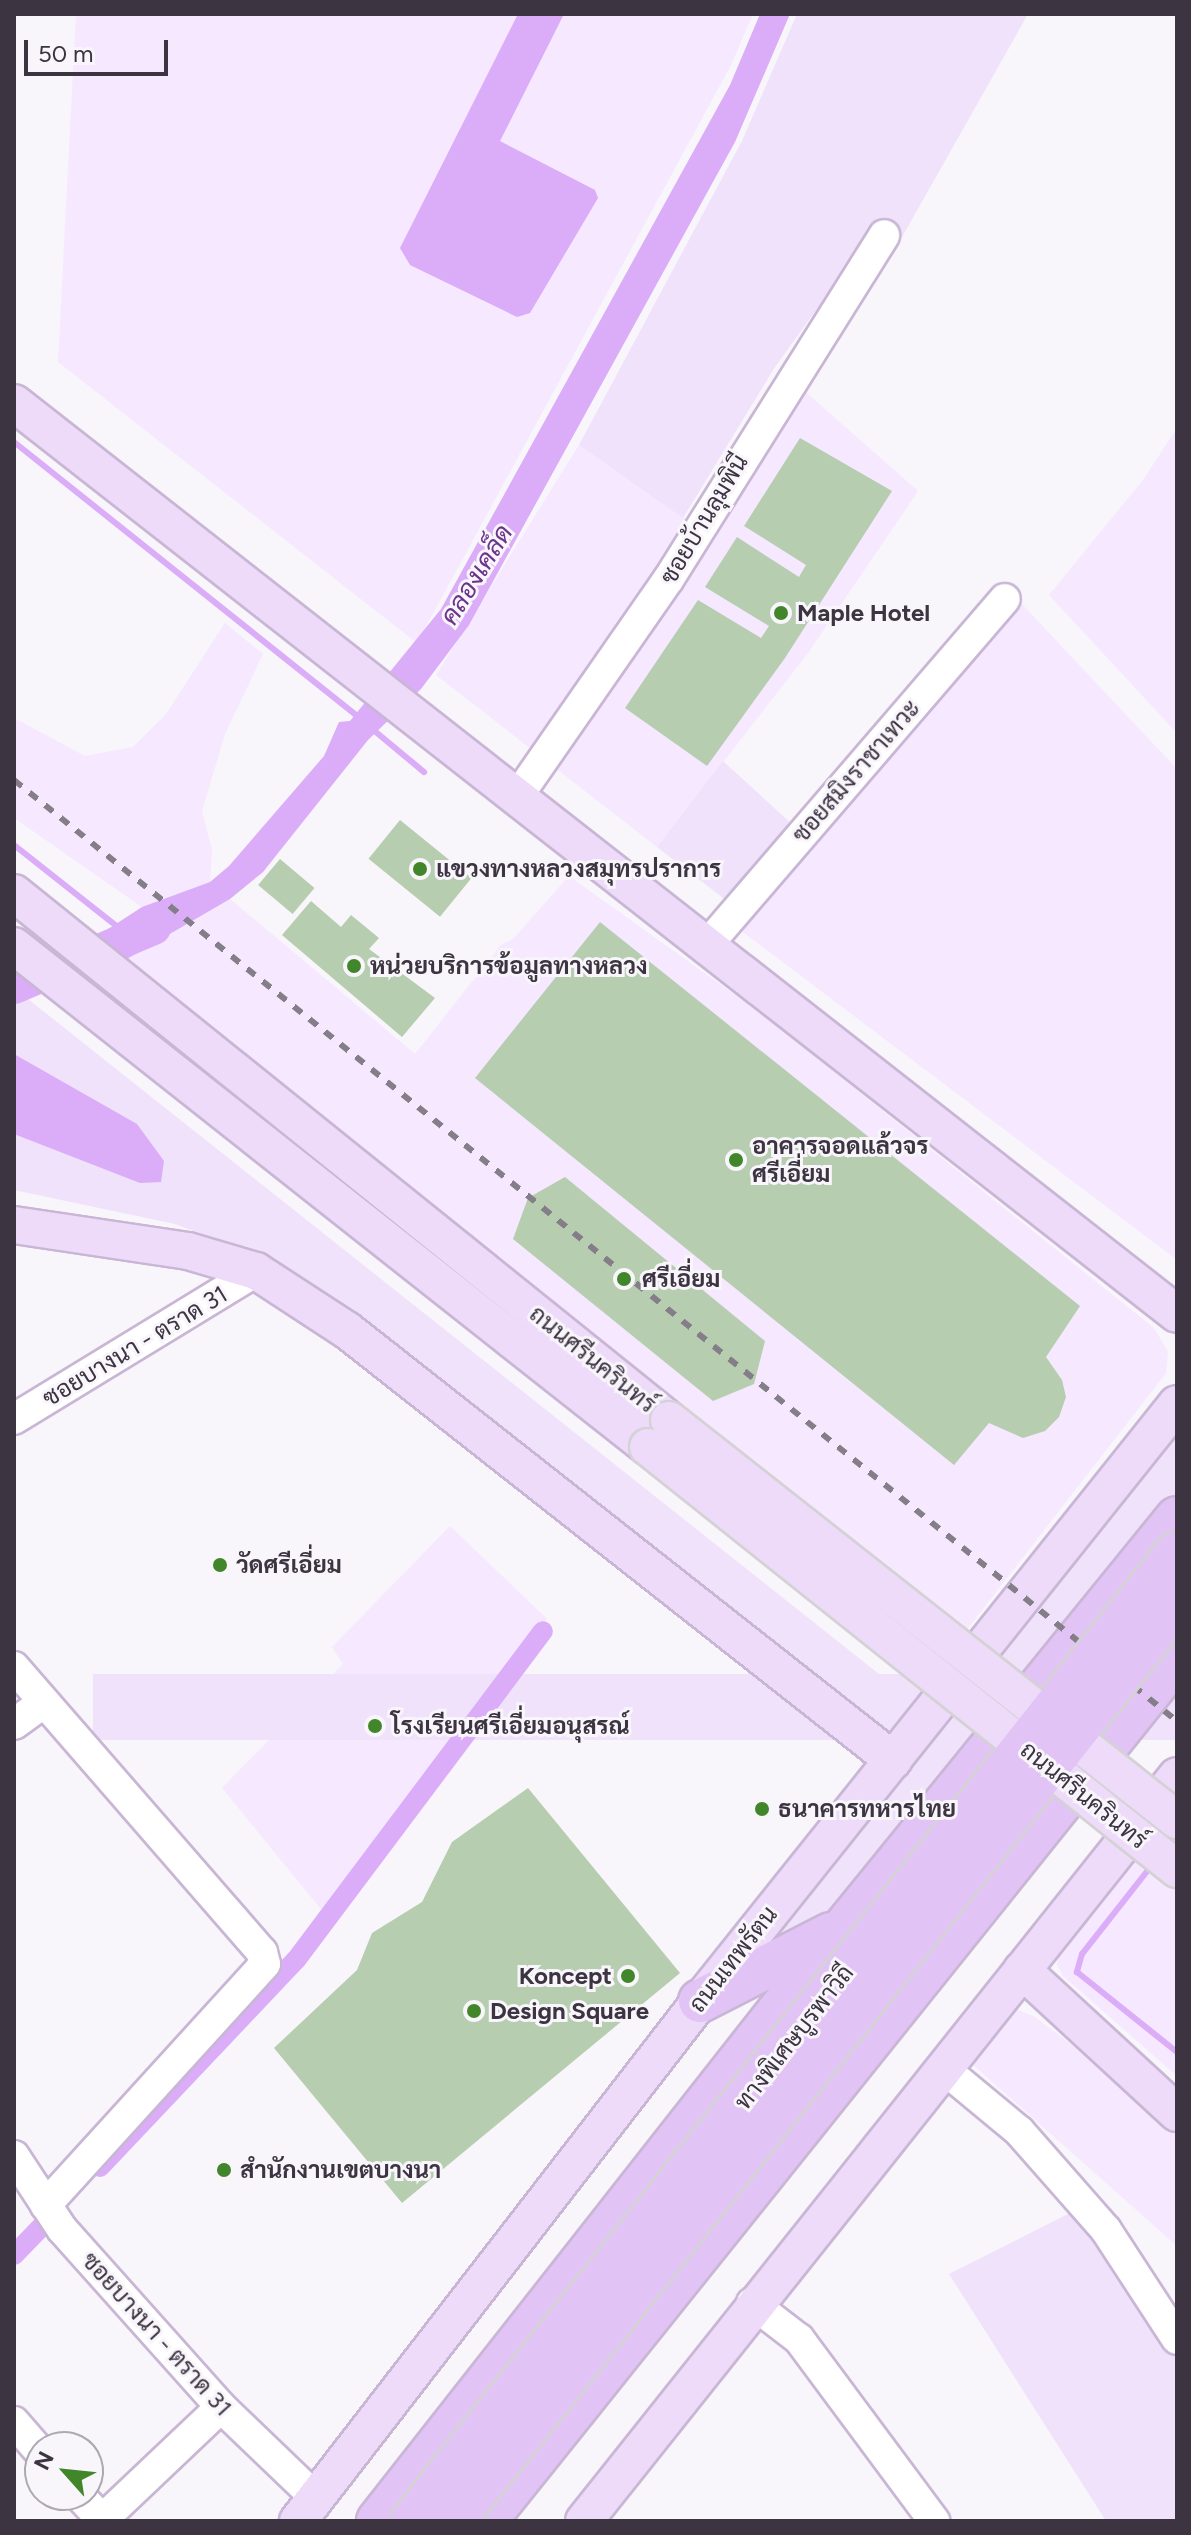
<!DOCTYPE html>
<meta charset="utf-8">
<style>
body{margin:0}
#map{position:relative;width:1191px;height:2535px;overflow:hidden;background:#f8f5fb;font-family:Figtree,Sarabun,sans-serif}
div>[style]{position:absolute}
[style*='--x']{left:calc(var(--x)*1px);top:calc(var(--y)*1px);width:calc(var(--w)*1px);rotate:calc(var(--a)*1deg)}
.built>*{inset:0;background:#f5e8ff}
.green>*{inset:0;background:#f0e2fa;transform-origin:0 0}
.water>*{inset:0;background:#dbacf8}
.stream>*{height:6px;margin:-3px;padding:0 3px;transform-origin:3px;border-radius:3px;background:#dbacf8}
.canal>*{height:20px;margin:-10px;padding:0 10px;transform-origin:10px;border-radius:10px;background:#dbacf8}
.river>*{height:34px;margin:-17px;padding:0 17px;transform-origin:17px;border-radius:17px;background:#dbacf8}
.building>*{inset:0;background:#b6cdb0;transform-origin:0 0}
.roads{filter:drop-shadow(2px 0 #c9b6d5) drop-shadow(-2px 0 #c9b6d5) drop-shadow(0 2px #c9b6d5) drop-shadow(0 -2px #c9b6d5)}
.minor>*{height:30px;margin:-15px;padding:0 15px;transform-origin:15px;border-radius:15px;background:#fff}
.major>*{height:36px;margin:-18px;padding:0 18px;transform-origin:18px;border-radius:18px;background:#eddbf9}
.highway>*{height:42px;margin:-21px;padding:0 21px;transform-origin:21px;border-radius:21px;background:#e1c3f5}
.rail>*{height:6px;margin-top:-3px;transform-origin:0;background:repeating-linear-gradient(90deg,#847e88 0 10px,transparent 0 20px)}
.bridges{filter:drop-shadow(2px 0 #d4d2d5) drop-shadow(-2px 0 #d4d2d5) drop-shadow(0 2px #d4d2d5) drop-shadow(0 -2px #d4d2d5)}
.major-bridge>*{height:36px;margin:-18px;padding:0 18px;transform-origin:18px;border-radius:18px;background:#eddbf9}
.highway-bridge>*{height:42px;margin:-21px;padding:0 21px;transform-origin:21px;border-radius:21px;background:#e1c3f5}
.dots>*{width:22px;height:22px;translate:-50% -50%;box-sizing:border-box;border:4px solid #f8f5fb;border-radius:50%}
span{translate:-50% -50%;white-space:nowrap;text-align:center;line-height:1.15;-webkit-text-stroke:6px #f8f5fb;paint-order:stroke}
.street-label{font-size:24px;color:#3c3441}
.poi-label{font-size:24px;color:#3c3441;font-weight:700}
.left{translate:0 -50%;text-align:left}
.right{translate:-100% -50%;text-align:right}
.water-label{font-size:26px;color:#6c348b;font-style:italic}
.frame{position:absolute;inset:0;border:16px solid #3c3441;pointer-events:none}
.north{position:absolute;left:24px;top:2431px;width:80px;height:80px;box-sizing:border-box;background:#f8f5fb;border:2px solid #ada8b1;border-radius:50%;rotate:297deg;font-size:22px;font-weight:700;line-height:32px;text-align:center;color:#3c3441}
.north::after{content:'';display:block;margin:auto;width:28px;height:36px;background:#41862a;clip-path:polygon(50% 0,100% 100%,50% 72%,0 100%)}
.scale{position:absolute;left:24px;top:40px;width:144px;height:36px;box-sizing:border-box;border:4px solid #3c3441;border-top:0;padding-left:10px;font-size:24px;line-height:28px;white-space:nowrap;color:#3c3441;-webkit-text-stroke:6px #f8f5fb;paint-order:stroke}
</style>
<div id="map">
<div class="built">
<i style="clip-path:polygon(76px 14px,753px 14px,731px 65px,417px 643px,58px 362px)"></i>
<i style="clip-path:polygon(801px 388px,918px 491px,808px 653px,657px 847px,436px 675px,579px 445px,712px 537px)"></i>
<i style="clip-path:polygon(1177px 428px,1177px 733px,1049px 595px,1143px 480px)"></i>
<i style="clip-path:polygon(1018px 600px,1177px 769px,1177px 1260px,735px 926px)"></i>
<i style="clip-path:polygon(225px 623px,263px 654px,225px 734px,202px 811px,212px 850px,210px 882px,142px 907px,14px 818px,14px 718px,85px 756px,133px 747px,166px 714px)"></i>
<i style="clip-path:polygon(569px 876px,763px 1015px,1154px 1328px,1168px 1352px,1166px 1373px,965px 1632px,125px 960px,230px 899px,415px 1054px,501px 945px,513px 939px)"></i>
<i style="clip-path:polygon(450px 1526px,547px 1619px,325px 1914px,222px 1788px,343px 1664px,332px 1647px)"></i>
<i style="clip-path:polygon(1152px 1828px,1177px 1848px,1177px 2076px,1063px 1976px,1057px 1964px,1060px 1950px)"></i>
<i style="clip-path:polygon(1016px 2009px,1035px 2017px,1130px 2089px,1177px 2133px,1177px 2246px,962px 2055px,1002px 2014px)"></i>
</div>
<div class="green">
<i style="clip-path:polygon(797px 14px,1028px 14px,902px 237px,878px 224px,775px 367px,683px 518px,579px 445px,742px 141px)"></i>
<i style="clip-path:polygon(723px 761px,794px 826px,727px 901px,657px 847px)"></i>
<i style="clip-path:polygon(14px 988px,903px 1693px,899px 1712px,882px 1724px,860px 1722px,257px 1255px,175px 1224px,14px 1190px)"></i>
<i style="clip-path:polygon(1177px 1423px,1177px 1507px,852px 1904px,762px 1948px)"></i>
<i style="left:1177px;top:1674px;width:66px;height:1084px;rotate:90deg"></i>
<i style="clip-path:polygon(1072px 2212px,1177px 2358px,1177px 2521px,1106px 2521px,949px 2274px)"></i>
</div>
<div class="water">
<i style="clip-path:polygon(518px 14px,564px 14px,500px 141px,595px 190px,598px 198px,530px 313px,517px 317px,410px 265px,400px 248px)"></i>
<i style="clip-path:polygon(760px 14px,790px 14px,735px 142px,469px 625px,421px 689px,368px 740px,263px 872px,230px 899px,125px 960px,99px 935px,142px 907px,210px 882px,229px 866px,324px 756px,339px 722px,350px 721px,441px 609px,730px 85px)"></i>
<i style="clip-path:polygon(14px 1054px,137px 1124px,164px 1161px,161px 1182px,140px 1183px,14px 1134px)"></i>
</div>
<div class="stream">
<i style="--x:14;--y:442;--w:443;--a:38.6"></i>
<i style="--x:371;--y:728;--w:69;--a:39.7"></i>
<i style="--x:14;--y:845;--w:134;--a:38.3"></i>
<i style="--x:1152;--y:1865;--w:113;--a:128.2"></i>
<i style="--x:1082;--y:1954;--w:19;--a:106"></i>
<i style="--x:1077;--y:1972;--w:128;--a:38.7"></i>
</div>
<div class="canal">
<i style="--x:100;--y:2167;--w:285;--a:-46.6"></i>
<i style="--x:296;--y:1960;--w:411;--a:-53.1"></i>
<i style="--x:14;--y:2255;--w:39;--a:-46"></i>
</div>
<div class="river">
<i style="--x:14;--y:987;--w:152;--a:-22.9"></i>
</div>
<div class="building">
<i style="clip-path:polygon(800px 438px,892px 491px,785px 658px,707px 766px,625px 708px,698px 600px,761px 638px,769px 626px,705px 587px,737px 537px,799px 577px,806px 565px,744px 526px)"></i>
<i style="left:400px;top:820px;width:92px;height:50px;rotate:39deg"></i>
<i style="left:280px;top:859px;width:45px;height:34px;rotate:40deg"></i>
<i style="clip-path:polygon(311px 901px,341px 927px,351px 915px,379px 938px,369px 949px,435px 998px,402px 1037px,282px 935px)"></i>
<i style="clip-path:polygon(600px 922px,1080px 1306px,1046px 1357px,1062px 1380px,1066px 1397px,1059px 1417px,1045px 1431px,1023px 1438px,989px 1423px,954px 1465px,475px 1078px)"></i>
<i style="clip-path:polygon(565px 1177px,765px 1341px,754px 1384px,713px 1401px,513px 1239px,528px 1198px)"></i>
<i style="clip-path:polygon(528px 1788px,680px 1973px,402px 2203px,274px 2048px,357px 1970px,372px 1933px,422px 1902px,452px 1842px)"></i>
</div>
<div class="roads">
<div class="minor">
<i style="--x:517;--y:797;--w:264;--a:-55.2"></i>
<i style="--x:668;--y:580;--w:407;--a:-57.9"></i>
<i style="--x:708;--y:944;--w:455;--a:-49.3"></i>
<i style="--x:14;--y:1419;--w:284;--a:-31.4"></i>
<i style="--x:14;--y:1667;--w:378;--a:49"></i>
<i style="--x:262;--y:1952;--w:12;--a:76"></i>
<i style="--x:265;--y:1964;--w:326;--a:132.3"></i>
<i style="--x:14;--y:1724;--w:37;--a:-36"></i>
<i style="--x:943;--y:2068;--w:99;--a:39.7"></i>
<i style="--x:1019;--y:2131;--w:132;--a:48.7"></i>
<i style="--x:1106;--y:2230;--w:130;--a:56.9"></i>
<i style="--x:14;--y:2156;--w:87;--a:56.7"></i>
<i style="--x:62;--y:2229;--w:239;--a:48.2"></i>
<i style="--x:221;--y:2407;--w:132;--a:43.8"></i>
<i style="--x:752;--y:2303;--w:59;--a:37.5"></i>
<i style="--x:799;--y:2339;--w:227;--a:53.4"></i>
<i style="--x:14;--y:2422;--w:40;--a:49"></i>
<i style="--x:79;--y:2495;--w:35;--a:47"></i>
<i style="--x:102;--y:2520;--w:164;--a:-43.5"></i>
</div>
<div class="major">
<i style="--x:14;--y:403;--w:1477;--a:38.07"></i>
<i style="--x:14;--y:893;--w:841;--a:38.82"></i>
<i style="--x:14;--y:946;--w:808;--a:38.32"></i>
<i style="--x:14;--y:1225;--w:176;--a:8.5"></i>
<i style="--x:188;--y:1251;--w:71;--a:16.4"></i>
<i style="--x:256;--y:1271;--w:110;--a:33.1"></i>
<i style="--x:348;--y:1331;--w:694;--a:38.21"></i>
<i style="--x:1022;--y:1970;--w:211;--a:42.7"></i>
<i style="--x:298;--y:2521;--w:657;--a:-52.29"></i>
<i style="--x:700;--y:2001;--w:764;--a:-51.38"></i>
<i style="--x:584;--y:2521;--w:952;--a:-51.48"></i>
</div>
<div class="highway">
<i style="--x:700;--y:2001;--w:147;--a:-27.1"></i>
<i style="--x:378;--y:2521;--w:754;--a:-51.84"></i>
<i style="--x:844;--y:1928;--w:528;--a:-50.92"></i>
<i style="--x:485;--y:2521;--w:1106;--a:-51.28"></i>
</div>
</div>
<div class="rail">
<i style="--x:14;--y:780;--w:1496;--a:38.98"></i>
</div>
<div class="bridges">
<div class="major-bridge">
<i style="--x:669;--y:1420;--w:647;--a:38.22"></i>
<i style="--x:648;--y:1447;--w:677;--a:38.58"></i>
</div>
<div class="highway-bridge">
<i style="--x:412;--y:2521;--w:1234;--a:-51.68"></i>
<i style="--x:453;--y:2521;--w:1169;--a:-51.74"></i>
</div>
</div>
<div class="dots">
<i style="left:781px;top:613px;background:#41862a"></i>
<i style="left:420px;top:869px;background:#41862a"></i>
<i style="left:354px;top:966px;background:#41862a"></i>
<i style="left:736px;top:1160px;background:#41862a"></i>
<i style="left:624px;top:1279px;background:#41862a"></i>
<i style="left:220px;top:1565px;background:#41862a"></i>
<i style="left:375px;top:1726px;background:#41862a"></i>
<i style="left:762px;top:1809px;background:#41862a"></i>
<i style="left:628px;top:1976px;background:#41862a"></i>
<i style="left:474px;top:2011px;background:#41862a"></i>
<i style="left:224px;top:2170px;background:#41862a"></i>
</div>
<div class="street-label">
<span style="left:704px;top:519px;rotate:-59deg">ซอยบ้านลุมพินี</span>
<span style="left:856px;top:771px;rotate:-49deg">ซอยสมิงราชาเทวะ</span>
<span style="left:135px;top:1346px;rotate:-31deg">ซอยบางนา - ตราด 31</span>
<span style="left:593px;top:1359px;rotate:39deg">ถนนศรีนครินทร์</span>
<span style="left:1084px;top:1795px;rotate:39deg">ถนนศรีนครินทร์</span>
<span style="left:733px;top:1959px;rotate:-52deg">ถนนเทพรัตน</span>
<span style="left:794px;top:2037px;rotate:-52deg">ทางพิเศษบูรพาวิถี</span>
<span style="left:157px;top:2334px;rotate:48deg">ซอยบางนา - ตราด 31</span>
</div>
<div class="poi-label">
<span class="left" style="left:797px;top:613px">Maple Hotel</span>
<span class="left" style="left:436px;top:869px">แขวงทางหลวงสมุทรปราการ</span>
<span class="left" style="left:370px;top:966px">หน่วยบริการข้อมูลทางหลวง</span>
<span class="left" style="left:752px;top:1160px">อาคารจอดแล้วจร<br>ศรีเอี่ยม</span>
<span class="left" style="left:642px;top:1279px">ศรีเอี่ยม</span>
<span class="left" style="left:236px;top:1565px">วัดศรีเอี่ยม</span>
<span class="left" style="left:391px;top:1726px">โรงเรียนศรีเอี่ยมอนุสรณ์</span>
<span class="left" style="left:778px;top:1809px">ธนาคารทหารไทย</span>
<span class="right" style="left:612px;top:1976px">Koncept</span>
<span class="left" style="left:490px;top:2011px">Design Square</span>
<span class="left" style="left:240px;top:2170px">สำนักงานเขตบางนา</span>
</div>
<div class="water-label">
<span style="left:477px;top:575px;rotate:-58deg">คลองเคล็ด</span>
</div>
<div class="frame"></div>
<div class="north">N</div>
<div class="scale">50 m</div>
</div>
